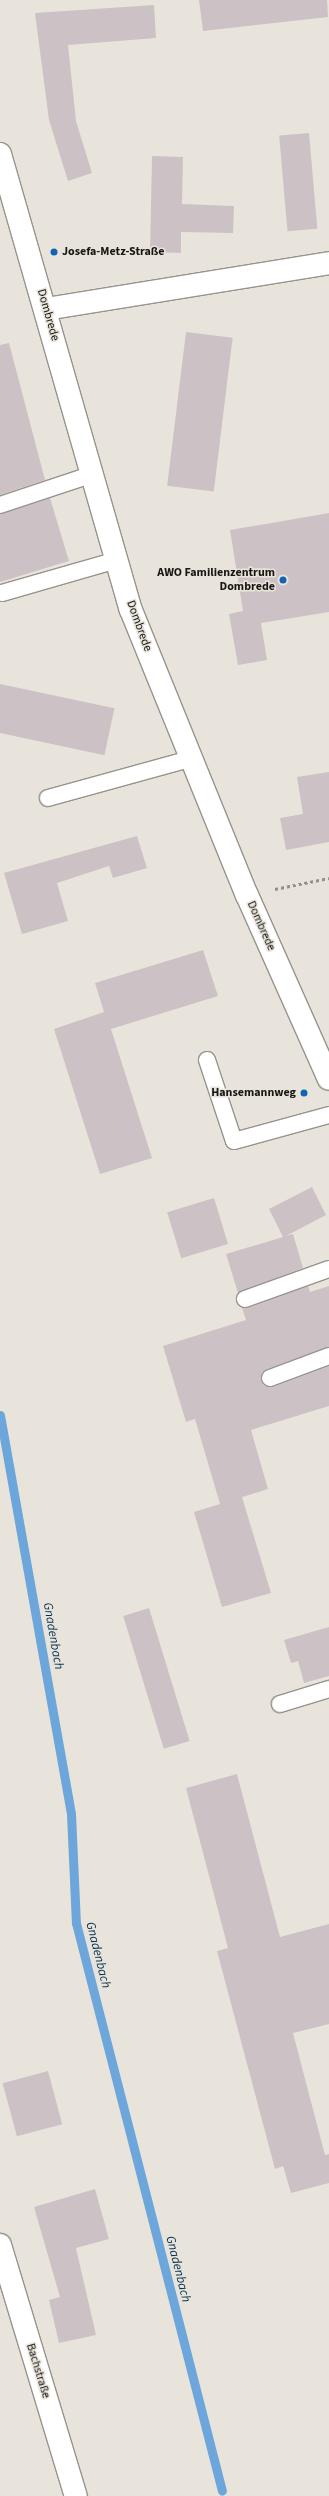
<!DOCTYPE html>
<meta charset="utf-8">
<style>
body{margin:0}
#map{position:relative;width:329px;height:2496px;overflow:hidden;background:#e9e4db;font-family:"Source Sans 3",sans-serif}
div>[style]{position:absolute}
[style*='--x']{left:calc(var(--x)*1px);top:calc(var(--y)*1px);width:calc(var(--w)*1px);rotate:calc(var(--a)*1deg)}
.stream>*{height:9px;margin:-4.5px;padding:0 4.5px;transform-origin:4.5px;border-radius:4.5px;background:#6da6da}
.building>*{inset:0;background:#ccc2c5;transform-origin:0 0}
.path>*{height:2.5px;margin-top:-1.25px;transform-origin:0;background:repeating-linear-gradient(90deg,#938f89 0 3px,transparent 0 6px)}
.roads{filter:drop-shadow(1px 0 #98938b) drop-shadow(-1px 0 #98938b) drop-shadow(0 1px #98938b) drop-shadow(0 -1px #98938b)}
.service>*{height:16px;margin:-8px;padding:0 8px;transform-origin:8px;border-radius:8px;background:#fff}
.minor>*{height:22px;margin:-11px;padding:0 11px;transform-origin:11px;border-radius:11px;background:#fff}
.dots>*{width:11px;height:11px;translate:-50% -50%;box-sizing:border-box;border:2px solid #e9e4db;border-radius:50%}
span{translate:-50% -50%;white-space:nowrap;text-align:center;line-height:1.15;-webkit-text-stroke:3px #e9e4db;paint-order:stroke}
.poi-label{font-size:12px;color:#181613;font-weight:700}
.left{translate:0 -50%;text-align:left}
.right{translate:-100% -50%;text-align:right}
.street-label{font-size:12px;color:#181613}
.water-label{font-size:13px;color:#033152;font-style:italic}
</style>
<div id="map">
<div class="stream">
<i style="--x:0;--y:1415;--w:405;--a:79.9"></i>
<i style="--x:71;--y:1814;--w:109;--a:87.4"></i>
<i style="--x:76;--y:1923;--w:586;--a:75.58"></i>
</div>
<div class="building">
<i style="clip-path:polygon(199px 0,327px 0,328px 17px,203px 31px)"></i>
<i style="clip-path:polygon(154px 5px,156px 38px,68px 45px,76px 121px,92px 173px,68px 181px,49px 120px,35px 13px)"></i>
<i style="left:309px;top:133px;width:96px;height:30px;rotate:85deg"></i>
<i style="clip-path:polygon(152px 156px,183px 157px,182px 204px,234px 206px,233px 233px,181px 232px,181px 253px,150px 252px)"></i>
<i style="left:186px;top:332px;width:47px;height:155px;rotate:7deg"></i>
<i style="clip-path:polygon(9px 343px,45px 480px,0 495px,0 345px)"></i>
<i style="clip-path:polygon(50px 498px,69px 561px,0 582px,0 514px)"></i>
<i style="clip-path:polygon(329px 513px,329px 612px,261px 623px,267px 660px,238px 665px,229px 614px,243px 611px,230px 530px)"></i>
<i style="left:0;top:684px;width:117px;height:48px;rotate:12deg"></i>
<i style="clip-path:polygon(329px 772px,329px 842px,286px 850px,280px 818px,303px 814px,297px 777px)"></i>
<i style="clip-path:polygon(137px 836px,147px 868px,113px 878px,109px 866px,57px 883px,68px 921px,22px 934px,4px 873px)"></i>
<i style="clip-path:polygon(203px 950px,218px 996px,111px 1029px,152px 1158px,100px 1174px,54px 1029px,104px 1012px,95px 983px)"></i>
<i style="clip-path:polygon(312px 1187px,326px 1215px,286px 1236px,293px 1234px,303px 1268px,238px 1293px,226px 1254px,283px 1237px,269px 1209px)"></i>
<i style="left:214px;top:1198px;width:48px;height:49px;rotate:73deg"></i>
<i style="clip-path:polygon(308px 1286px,310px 1292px,329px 1286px,329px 1347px,267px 1369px,262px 1372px,261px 1381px,264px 1386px,273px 1387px,329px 1366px,329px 1406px,251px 1430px,268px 1489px,236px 1499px,242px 1497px,271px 1593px,222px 1607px,194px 1512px,220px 1504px,195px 1419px,186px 1422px,163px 1346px,246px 1320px,242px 1308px,248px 1308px)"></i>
<i style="left:149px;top:1608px;width:139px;height:27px;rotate:73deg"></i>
<i style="clip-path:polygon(329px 1627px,329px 1676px,304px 1683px,298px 1661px,291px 1663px,284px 1640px)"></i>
<i style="clip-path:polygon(237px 1774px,280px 1937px,329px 1924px,329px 2024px,293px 2033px,325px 2155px,329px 2154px,329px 2183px,291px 2193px,283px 2166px,275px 2169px,217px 1951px,228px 1948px,186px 1788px)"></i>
<i style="left:48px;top:2071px;width:55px;height:47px;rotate:75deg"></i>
<i style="clip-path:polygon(95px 2189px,109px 2239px,76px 2248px,96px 2335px,59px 2343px,49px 2300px,60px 2297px,34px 2207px)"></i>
</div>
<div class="path">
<i style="--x:275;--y:889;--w:55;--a:-11.5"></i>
</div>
<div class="roads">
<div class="service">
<i style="--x:0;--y:505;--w:98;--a:-18.4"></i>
<i style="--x:2;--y:593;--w:120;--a:-16"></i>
<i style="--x:48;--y:798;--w:147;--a:-15.4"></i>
<i style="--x:207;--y:1060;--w:85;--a:71.6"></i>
<i style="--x:234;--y:1141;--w:98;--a:-15.3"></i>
<i style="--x:245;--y:1299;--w:89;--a:-19.7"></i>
<i style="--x:270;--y:1378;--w:63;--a:-20.4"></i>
<i style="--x:280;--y:1704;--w:51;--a:-17"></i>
</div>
<div class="minor">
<i style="--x:0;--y:154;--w:474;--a:74"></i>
<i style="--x:131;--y:610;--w:308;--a:67.9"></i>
<i style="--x:247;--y:895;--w:201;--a:66"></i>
<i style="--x:46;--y:309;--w:287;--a:-9.2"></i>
<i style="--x:0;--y:2245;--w:262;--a:73.2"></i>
</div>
</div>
<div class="dots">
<i style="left:54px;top:252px;background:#1064b2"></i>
<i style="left:283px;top:580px;background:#1064b2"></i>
<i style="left:304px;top:1093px;background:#1064b2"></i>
</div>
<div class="poi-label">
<span class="left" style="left:62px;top:252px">Josefa-Metz-Straße</span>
<span class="right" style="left:275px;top:580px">AWO Familienzentrum<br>Dombrede</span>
<span class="right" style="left:296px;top:1093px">Hansemannweg</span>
</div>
<div class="street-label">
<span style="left:48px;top:315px;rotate:74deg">Dombrede</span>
<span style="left:139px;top:626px;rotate:70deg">Dombrede</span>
<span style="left:261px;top:926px;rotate:66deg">Dombrede</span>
<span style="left:38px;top:2371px;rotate:73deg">Bachstraße</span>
</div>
<div class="water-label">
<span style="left:53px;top:1636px;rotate:80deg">Gnadenbach</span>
<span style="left:98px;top:1955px;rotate:76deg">Gnadenbach</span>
<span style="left:178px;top:2269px;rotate:76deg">Gnadenbach</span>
</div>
</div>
